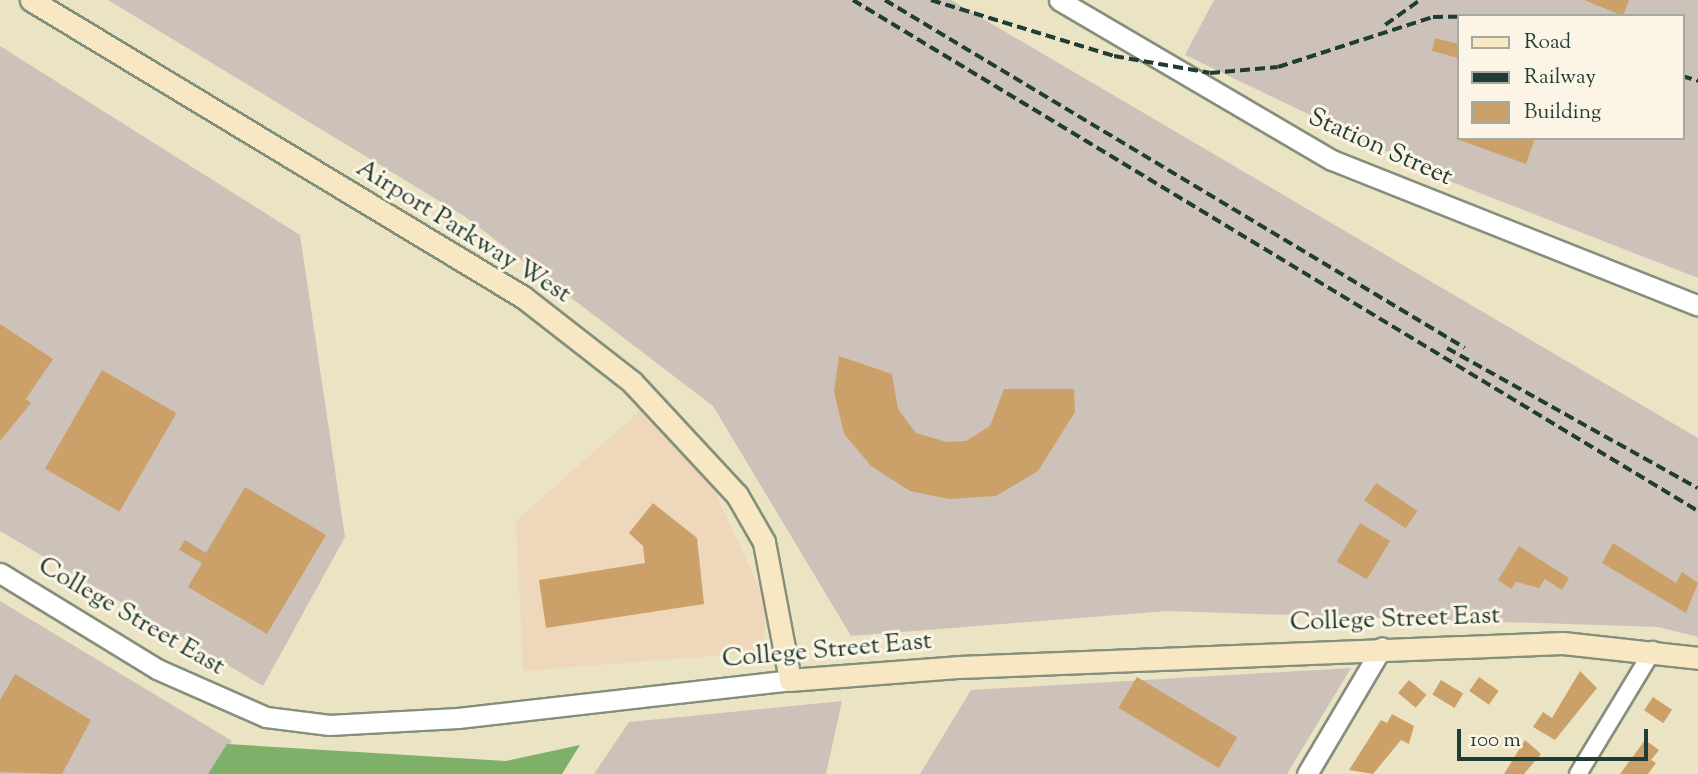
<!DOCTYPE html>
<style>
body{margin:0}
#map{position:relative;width:1698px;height:774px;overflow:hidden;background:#ebe4c4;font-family:"Sorts Mill Goudy",serif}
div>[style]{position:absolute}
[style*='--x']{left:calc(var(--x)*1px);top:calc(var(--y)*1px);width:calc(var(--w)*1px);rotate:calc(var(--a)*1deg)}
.built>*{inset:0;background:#eed7bb}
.industrial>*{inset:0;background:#ccc2b9}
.forest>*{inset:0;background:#7fb06a}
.building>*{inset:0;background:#cca169;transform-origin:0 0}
.roads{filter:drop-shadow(2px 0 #85907c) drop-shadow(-2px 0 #85907c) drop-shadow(0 2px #85907c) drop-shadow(0 -2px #85907c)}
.minor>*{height:16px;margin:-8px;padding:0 8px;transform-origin:8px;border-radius:8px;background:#fff}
.tertiary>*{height:19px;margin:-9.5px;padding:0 9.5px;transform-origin:9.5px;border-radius:9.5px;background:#fff}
.secondary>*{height:21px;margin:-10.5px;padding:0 10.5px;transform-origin:10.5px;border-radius:10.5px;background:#f7e8c3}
.rail>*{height:3.5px;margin-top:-1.75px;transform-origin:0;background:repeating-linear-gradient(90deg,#1f3d34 0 10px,transparent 0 15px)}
span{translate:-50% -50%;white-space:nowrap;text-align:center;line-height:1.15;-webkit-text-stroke:6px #fcf5e5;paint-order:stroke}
.street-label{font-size:26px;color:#1f3d34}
.legend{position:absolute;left:1457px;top:14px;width:228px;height:126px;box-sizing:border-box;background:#fcf5e5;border:2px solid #a4ab9e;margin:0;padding:9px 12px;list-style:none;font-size:21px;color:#1f3d34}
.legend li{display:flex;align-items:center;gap:14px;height:35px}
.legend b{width:35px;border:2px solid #a4ab9e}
.scale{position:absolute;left:1457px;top:729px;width:191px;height:32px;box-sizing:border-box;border:4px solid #1f3d34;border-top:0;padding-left:9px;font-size:21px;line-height:24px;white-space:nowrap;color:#1f3d34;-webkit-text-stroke:5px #fcf5e5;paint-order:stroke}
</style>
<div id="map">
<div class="built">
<i style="clip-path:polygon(643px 408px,712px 486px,767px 604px,762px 652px,523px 671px,516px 521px)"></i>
</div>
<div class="industrial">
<i style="clip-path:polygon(108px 0,951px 0,1698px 438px,1698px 637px,1658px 627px,1168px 611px,851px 636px,713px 406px,464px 216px)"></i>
<i style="clip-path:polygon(evenodd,1214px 0,1698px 0,1698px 278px,1444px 179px,1185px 55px,1214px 0,1458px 16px,1682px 16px,1682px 138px,1458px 138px,1458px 16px)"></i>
<i style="clip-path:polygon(0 46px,300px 235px,345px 537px,263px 686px,0 531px)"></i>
<i style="clip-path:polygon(0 601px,232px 741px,213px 774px,0 774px)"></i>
<i style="clip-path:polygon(1351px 668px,1287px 774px,920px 774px,971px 690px)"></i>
<i style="clip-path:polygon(842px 701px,826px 774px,594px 774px,629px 722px)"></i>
</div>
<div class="forest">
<i style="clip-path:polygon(227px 744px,506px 761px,580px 745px,562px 774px,208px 774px)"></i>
</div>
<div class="building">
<i style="clip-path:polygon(1584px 0,1629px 0,1623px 16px)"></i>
<i style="clip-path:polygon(1435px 38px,1458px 44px,1458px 58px,1432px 51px)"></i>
<i style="clip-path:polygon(1454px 138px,1535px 138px,1526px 164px)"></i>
<i style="clip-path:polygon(0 324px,53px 359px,26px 399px,31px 403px,0 441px)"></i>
<i style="clip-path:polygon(839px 356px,892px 374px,898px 409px,916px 433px,947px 442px,966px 441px,990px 426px,1004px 389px,1074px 389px,1075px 412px,1038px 471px,996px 496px,949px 499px,910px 491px,871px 466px,844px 434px,834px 391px)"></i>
<i style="left:102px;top:370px;width:86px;height:114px;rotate:30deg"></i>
<i style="left:1376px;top:483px;width:50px;height:21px;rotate:34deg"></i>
<i style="clip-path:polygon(245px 487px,326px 535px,267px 634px,188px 587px,202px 563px,179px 550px,185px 540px,206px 553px)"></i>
<i style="clip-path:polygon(653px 503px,697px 538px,704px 604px,546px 628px,539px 580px,645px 563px,643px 546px,629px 533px)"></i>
<i style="left:1360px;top:523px;width:35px;height:45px;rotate:31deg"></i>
<i style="clip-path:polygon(1613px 543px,1676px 583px,1682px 572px,1698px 583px,1686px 613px,1602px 563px)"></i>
<i style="clip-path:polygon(1519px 546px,1569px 578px,1562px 590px,1545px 579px,1539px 588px,1516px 582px,1511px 589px,1498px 580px)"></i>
<i style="clip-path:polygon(1580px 671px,1597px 688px,1555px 740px,1533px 727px,1543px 712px,1552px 718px)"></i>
<i style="clip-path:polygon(15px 674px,91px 720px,62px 774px,0 772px,0 700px)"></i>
<i style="left:1137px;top:677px;width:117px;height:36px;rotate:31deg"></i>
<i style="left:1479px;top:677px;width:24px;height:17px;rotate:35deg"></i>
<i style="left:1409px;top:680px;width:23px;height:17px;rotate:40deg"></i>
<i style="left:1441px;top:680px;width:26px;height:17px;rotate:31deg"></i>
<i style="left:1653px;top:697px;width:23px;height:16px;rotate:34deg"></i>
<i style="clip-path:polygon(1392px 714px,1414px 726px,1409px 744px,1401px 740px,1373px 774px,1349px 770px,1381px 720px,1387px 723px)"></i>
<i style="clip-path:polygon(1525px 740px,1541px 754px,1524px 774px,1504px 774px)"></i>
<i style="clip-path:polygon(1645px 740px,1659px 750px,1651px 760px,1656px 763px,1648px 774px,1620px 774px)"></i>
</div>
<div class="roads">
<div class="minor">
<i style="--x:1578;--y:774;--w:145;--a:-58.8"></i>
</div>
<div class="tertiary">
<i style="--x:1059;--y:0;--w:316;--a:30.4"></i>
<i style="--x:1332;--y:160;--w:394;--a:21.7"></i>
<i style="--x:0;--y:573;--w:184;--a:31.4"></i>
<i style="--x:157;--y:669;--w:119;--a:23.8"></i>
<i style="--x:266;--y:717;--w:64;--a:7.2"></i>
<i style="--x:329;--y:725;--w:129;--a:-3.1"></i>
<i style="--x:458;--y:718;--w:334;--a:-6.5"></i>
<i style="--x:1307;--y:774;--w:147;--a:-59.4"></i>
</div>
<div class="secondary">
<i style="--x:31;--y:0;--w:575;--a:31.12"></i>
<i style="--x:523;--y:297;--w:138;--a:37.9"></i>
<i style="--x:632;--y:382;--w:154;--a:47.1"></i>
<i style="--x:737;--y:495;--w:54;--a:60.1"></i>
<i style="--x:764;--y:542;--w:140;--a:79.3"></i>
<i style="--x:790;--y:680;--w:170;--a:-4.4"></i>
<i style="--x:960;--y:667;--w:603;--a:-2.28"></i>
<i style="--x:1563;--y:643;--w:136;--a:6.3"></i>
</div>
</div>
<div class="rail">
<i style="--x:853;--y:0;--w:987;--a:31.16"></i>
<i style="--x:885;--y:0;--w:676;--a:30.96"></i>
<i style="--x:931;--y:0;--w:191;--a:17"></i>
<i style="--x:1114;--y:56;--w:97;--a:10"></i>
<i style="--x:1210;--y:73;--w:68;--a:-5"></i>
<i style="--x:1278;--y:67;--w:163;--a:-17.9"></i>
<i style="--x:1433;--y:17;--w:69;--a:-0.8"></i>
<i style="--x:1385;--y:25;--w:43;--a:-35.5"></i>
<i style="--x:1682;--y:76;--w:17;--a:17"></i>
<i style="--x:1447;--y:348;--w:287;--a:29.2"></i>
</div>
<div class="street-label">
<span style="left:1380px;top:148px;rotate:24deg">Station Street</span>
<span style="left:463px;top:232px;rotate:32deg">Airport Parkway West</span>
<span style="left:131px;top:617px;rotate:30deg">College Street East</span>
<span style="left:1395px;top:620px;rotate:-2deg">College Street East</span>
<span style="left:827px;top:651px;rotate:-5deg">College Street East</span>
</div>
<ul class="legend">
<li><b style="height:9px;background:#f7e8c3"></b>Road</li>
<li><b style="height:9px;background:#1f3d34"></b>Railway</li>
<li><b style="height:19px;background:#cca169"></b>Building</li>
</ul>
<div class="scale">100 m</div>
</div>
